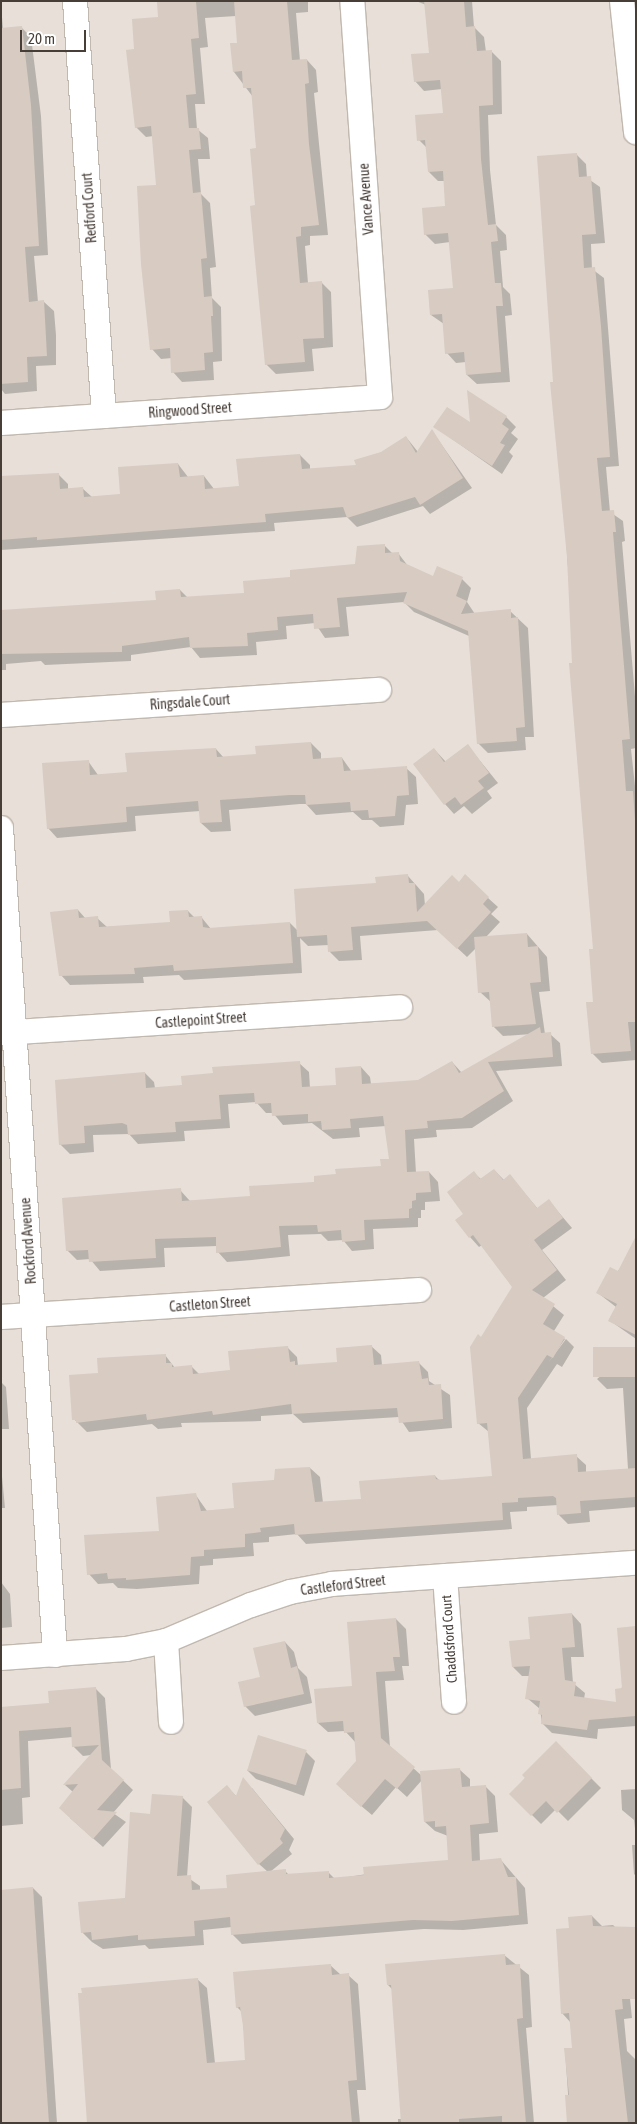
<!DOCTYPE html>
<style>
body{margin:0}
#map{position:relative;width:637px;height:2124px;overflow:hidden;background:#f3efe9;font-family:"Asap Condensed",sans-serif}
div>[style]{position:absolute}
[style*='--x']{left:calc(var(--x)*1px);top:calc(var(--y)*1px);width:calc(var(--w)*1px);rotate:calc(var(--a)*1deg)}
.residential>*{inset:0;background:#e7dfd8;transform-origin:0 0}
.shadow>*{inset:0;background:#0003}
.building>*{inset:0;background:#d7cbc2;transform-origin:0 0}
.roads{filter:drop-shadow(1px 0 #c1b8af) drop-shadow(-1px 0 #c1b8af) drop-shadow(0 1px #c1b8af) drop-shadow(0 -1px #c1b8af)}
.street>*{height:24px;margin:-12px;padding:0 12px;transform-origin:12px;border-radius:12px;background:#fff}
span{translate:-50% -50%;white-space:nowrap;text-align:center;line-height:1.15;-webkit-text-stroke:5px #fff;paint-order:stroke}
.street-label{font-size:14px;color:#473e38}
.frame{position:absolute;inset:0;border:2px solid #473e38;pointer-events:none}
.scale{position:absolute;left:20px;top:30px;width:66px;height:22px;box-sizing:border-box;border:2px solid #473e38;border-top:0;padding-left:6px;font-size:15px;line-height:18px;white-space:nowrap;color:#473e38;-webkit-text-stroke:4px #fff;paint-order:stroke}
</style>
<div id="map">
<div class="residential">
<i style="left:1px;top:1px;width:635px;height:2122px"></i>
</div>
<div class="shadow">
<i style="clip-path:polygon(158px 1px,308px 1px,308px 12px,296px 13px,300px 61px,307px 60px,316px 70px,318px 92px,314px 93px,328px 235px,310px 236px,310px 245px,305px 246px,308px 283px,321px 282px,331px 292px,333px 347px,312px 349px,314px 371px,276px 374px,266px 364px,256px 206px,257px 150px,253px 97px,234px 72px,239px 44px,236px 16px,205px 18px,208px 47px,200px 48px,205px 104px,195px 104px,197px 129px,208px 138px,210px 159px,198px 159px,201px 194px,210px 203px,216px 267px,210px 268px,212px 298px,221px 307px,222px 361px,213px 362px,214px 380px,182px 382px,173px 372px,172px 358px,161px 359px,152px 349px,157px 186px,153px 136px,146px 137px,136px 127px,136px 51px,159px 18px)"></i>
<i style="clip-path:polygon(416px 1px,472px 1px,474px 27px,484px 37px,486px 52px,491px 51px,501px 61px,502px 114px,488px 115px,490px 170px,496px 225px,506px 235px,507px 250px,500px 251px,503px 287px,510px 294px,512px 315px,505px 316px,510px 382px,477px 384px,467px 375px,466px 362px,456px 363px,447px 353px,444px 324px,431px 315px,454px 289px,450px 242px,435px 244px,425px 234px,446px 207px,444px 181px,438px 181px,429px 172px,427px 148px,419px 140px,444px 114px,442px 89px,424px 91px,415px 81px,431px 54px,426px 5px)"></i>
<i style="clip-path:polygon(1px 5px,3px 29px,21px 27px,31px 37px,41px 116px,48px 255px,34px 256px,38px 302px,44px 302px,54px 311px,56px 335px,56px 365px,36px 366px,37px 391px,5px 394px,1px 389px)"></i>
<i style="clip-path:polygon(577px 155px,586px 164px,587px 178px,600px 187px,605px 243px,591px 244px,592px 269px,604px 278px,619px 466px,606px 467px,610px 512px,623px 521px,625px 541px,622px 542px,636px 708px,636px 748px,631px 749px,636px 795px,636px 1060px,602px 1063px,592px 1053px,595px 950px,555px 383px)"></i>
<i style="clip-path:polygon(506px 417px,516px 427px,511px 433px,518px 439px,509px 452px,513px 456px,502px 474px,435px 427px,471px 425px)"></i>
<i style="clip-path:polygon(432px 431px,472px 488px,430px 514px,423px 506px,357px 527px,347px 517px,274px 523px,275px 531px,1px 550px,1px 503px,58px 474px,68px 484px,68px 489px,82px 488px,92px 497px,121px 495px,178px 464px,188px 477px,204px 476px,214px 489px,240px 487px,300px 455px,310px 465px,310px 470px,358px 467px,406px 437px,418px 452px)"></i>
<i style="clip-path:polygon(384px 545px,393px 554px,398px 553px,408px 566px,433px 577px,462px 579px,471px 588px,467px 602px,475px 614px,510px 611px,528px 628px,534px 737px,525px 737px,526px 750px,488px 753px,478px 743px,469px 636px,414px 612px,404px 602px,346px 607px,349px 636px,325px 638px,315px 623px,286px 626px,287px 639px,256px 642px,257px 655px,200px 658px,191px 647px,131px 655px,131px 661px,45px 665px,41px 661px,6px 664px,6px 670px,1px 670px,1px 612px,157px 601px,180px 590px,188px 598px,246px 594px,291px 578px,356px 566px)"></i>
<i style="clip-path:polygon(311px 743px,321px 753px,321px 759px,342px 758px,352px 772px,406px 768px,416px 777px,418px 804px,406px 805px,404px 825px,380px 827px,372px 820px,362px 820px,353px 812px,316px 815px,306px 804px,300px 804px,229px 810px,231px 831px,211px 832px,201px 823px,200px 811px,135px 816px,136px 831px,57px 838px,48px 828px,88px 761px,98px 775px,128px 773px,216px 749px,224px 758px,257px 756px)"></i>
<i style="clip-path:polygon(468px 746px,498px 783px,487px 791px,492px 798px,472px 814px,464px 806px,454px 814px,445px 804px,434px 749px,446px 762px)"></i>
<i style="clip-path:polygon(408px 876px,424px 894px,425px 906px,459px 883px,488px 898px,498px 907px,491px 914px,500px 922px,486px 937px,527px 934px,547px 957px,550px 991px,539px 992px,545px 1034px,550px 1034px,560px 1043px,562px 1066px,496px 1071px,513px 1101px,472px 1128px,436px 1130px,437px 1137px,414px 1139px,416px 1173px,429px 1172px,438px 1182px,440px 1201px,425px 1202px,425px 1210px,421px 1210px,421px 1218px,418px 1218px,418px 1227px,373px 1229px,374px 1249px,352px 1251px,343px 1240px,328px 1241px,321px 1234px,288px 1235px,290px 1256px,252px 1260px,227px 1262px,218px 1252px,217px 1246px,164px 1248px,165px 1267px,100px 1271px,90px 1259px,77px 1260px,67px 1250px,180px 1190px,190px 1201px,251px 1197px,382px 1167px,390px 1160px,386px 1126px,359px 1128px,360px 1137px,333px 1139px,312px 1123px,283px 1125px,273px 1113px,266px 1113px,256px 1102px,228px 1104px,230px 1128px,184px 1131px,185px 1141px,138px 1144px,129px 1134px,93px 1135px,94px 1152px,70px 1154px,60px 1144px,145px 1073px,154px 1082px,155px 1088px,183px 1086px,299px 1063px,309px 1072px,310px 1088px,337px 1086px,361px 1067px,370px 1077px,371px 1084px,419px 1081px,452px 1062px,462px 1073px,532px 1034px,503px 1036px,493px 1026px,491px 1002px,480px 992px,476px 948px,467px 957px,438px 930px,360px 936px,362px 960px,339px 961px,330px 952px,329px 945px,308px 946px,300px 938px,302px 973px,184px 980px,179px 975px,143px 977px,144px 983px,70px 985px,61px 975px,78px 910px,86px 919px,97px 918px,107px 927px,171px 923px,188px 911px,195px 918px,202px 918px,211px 929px,290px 923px,298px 931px,377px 884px)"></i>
<i style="clip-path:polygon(494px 1170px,504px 1180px,510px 1176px,538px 1209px,549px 1201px,572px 1228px,542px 1250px,566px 1280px,543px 1298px,564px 1315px,554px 1331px,565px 1339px,548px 1363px,566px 1339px,574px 1347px,562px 1367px,557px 1364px,527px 1408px,531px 1459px,576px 1456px,586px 1465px,586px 1473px,628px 1469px,623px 1388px,607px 1389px,597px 1379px,636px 1348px,636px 1507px,589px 1511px,590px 1522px,568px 1524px,559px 1515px,558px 1505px,527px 1507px,527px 1511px,510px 1512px,512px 1529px,306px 1544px,297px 1534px,269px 1537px,269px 1542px,253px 1543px,254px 1556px,213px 1559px,213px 1565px,200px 1566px,199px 1584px,137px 1589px,118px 1588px,113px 1583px,98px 1584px,89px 1574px,160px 1532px,195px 1494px,207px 1511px,236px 1509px,275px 1481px,310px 1468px,320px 1477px,323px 1503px,362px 1500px,435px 1476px,440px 1481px,493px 1477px,489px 1432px,478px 1423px,482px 1338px,513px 1287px,482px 1245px,479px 1247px,470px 1237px,465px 1214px,474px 1173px,482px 1180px)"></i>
<i style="clip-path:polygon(636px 1251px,636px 1339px,609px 1320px,616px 1307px,598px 1293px)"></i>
<i style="clip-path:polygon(371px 1346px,381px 1355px,382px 1365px,418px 1362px,428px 1372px,429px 1381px,450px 1395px,452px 1428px,409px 1432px,399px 1417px,303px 1423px,293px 1414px,261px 1416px,261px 1421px,181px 1423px,182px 1427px,158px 1429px,152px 1424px,87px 1432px,74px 1419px,100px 1374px,165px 1355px,175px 1368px,192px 1367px,200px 1375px,232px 1371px,288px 1348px,297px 1357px,298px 1366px,338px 1363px)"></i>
<i style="clip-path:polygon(1px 1382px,6px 1387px,9px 1429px,2px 1429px,1px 1444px)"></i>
<i style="clip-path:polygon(1px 1466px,5px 1508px,1px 1508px)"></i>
<i style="clip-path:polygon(1px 1582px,10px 1594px,12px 1627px,1px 1628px)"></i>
<i style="clip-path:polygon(572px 1614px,581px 1624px,584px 1657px,571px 1657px,573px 1683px,585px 1693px,584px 1699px,618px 1704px,636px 1627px,636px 1726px,598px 1729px,597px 1739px,552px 1733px,542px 1723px,540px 1709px,527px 1698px,530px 1676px,522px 1676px,513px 1667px,531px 1640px)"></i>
<i style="clip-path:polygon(396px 1619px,406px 1629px,409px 1666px,402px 1666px,404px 1680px,385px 1681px,390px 1747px,422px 1776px,460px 1770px,470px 1779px,470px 1787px,485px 1786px,495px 1796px,498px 1832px,479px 1834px,480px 1861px,500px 1859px,525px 1888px,528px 1924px,463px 1930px,424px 1929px,242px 1944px,232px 1934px,232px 1927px,203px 1930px,204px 1945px,149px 1949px,145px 1945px,103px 1949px,92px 1942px,82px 1932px,127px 1899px,151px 1815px,182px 1797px,192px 1807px,187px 1877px,200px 1886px,200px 1891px,228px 1889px,268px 1872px,259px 1864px,227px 1787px,237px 1797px,252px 1788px,294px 1839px,289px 1850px,292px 1854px,270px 1872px,285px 1871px,289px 1875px,328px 1872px,335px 1879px,450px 1861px,448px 1836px,435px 1831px,425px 1822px,422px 1780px,407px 1797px,396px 1787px,372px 1815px,347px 1794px,357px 1761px,356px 1743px,345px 1731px,328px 1732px,318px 1723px,353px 1687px)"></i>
<i style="clip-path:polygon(285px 1642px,294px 1652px,298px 1668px,307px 1677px,312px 1703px,255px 1716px,245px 1706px)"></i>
<i style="clip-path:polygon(96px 1689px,105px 1698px,111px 1769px,133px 1790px,113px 1813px,126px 1822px,103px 1847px,70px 1818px,73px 1792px,65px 1785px,91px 1755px,83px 1756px,73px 1746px,73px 1737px,28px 1741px,30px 1797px,22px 1798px,23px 1824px,1px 1826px,1px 1708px,50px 1705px)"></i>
<i style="clip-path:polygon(556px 1743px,601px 1788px,568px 1821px,556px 1809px,541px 1824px,511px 1794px)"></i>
<i style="clip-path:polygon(306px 1752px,315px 1761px,304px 1796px,256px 1779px,247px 1770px)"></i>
<i style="clip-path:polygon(636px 1789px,636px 1837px,634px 1820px,622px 1810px,621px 1790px)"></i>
<i style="clip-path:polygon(632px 1845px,636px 1845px,636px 1876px,634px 1874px)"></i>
<i style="clip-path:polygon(33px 1888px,42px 1897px,57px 2123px,1px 2123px)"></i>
<i style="clip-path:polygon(592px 1916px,602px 1926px,613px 1925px,617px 1929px,627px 1969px,632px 2018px,624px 2019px,627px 2051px,635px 2059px,636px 2123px,570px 2123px,565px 2049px,573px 2049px,571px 2023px,562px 2013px,570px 1929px)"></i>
<i style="clip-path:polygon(504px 1955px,529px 1975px,532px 2027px,526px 2028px,534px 2123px,398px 2123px,398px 2119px,402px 2119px,392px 1989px,388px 1985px)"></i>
<i style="clip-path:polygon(330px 1965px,341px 1975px,348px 1975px,358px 1984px,366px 2090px,357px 2090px,360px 2123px,88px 2123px,197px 1979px,207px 1988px,215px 2063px,247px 2061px,242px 2012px,237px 2007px)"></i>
</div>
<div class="building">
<i style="clip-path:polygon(157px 1px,196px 1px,199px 38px,191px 39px,196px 94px,186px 95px,189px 128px,199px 128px,201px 149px,189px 150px,193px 193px,201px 192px,207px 258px,201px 259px,204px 297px,212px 296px,213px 316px,211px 316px,213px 352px,204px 353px,205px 370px,171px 373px,170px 348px,150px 350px,141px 264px,137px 186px,156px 185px,151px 126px,135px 128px,126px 50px,134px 49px,132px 19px,158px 17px)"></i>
<i style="clip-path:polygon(234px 1px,287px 1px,292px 60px,307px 59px,309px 83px,305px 84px,309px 144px,319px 225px,301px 227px,301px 236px,296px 237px,300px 283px,322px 281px,324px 338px,303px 339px,305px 362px,265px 365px,250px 206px,255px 205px,250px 149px,256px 148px,251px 88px,243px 88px,242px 71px,233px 72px,230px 43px,237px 43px)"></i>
<i style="clip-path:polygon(424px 1px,464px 1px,466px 27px,475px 26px,477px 51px,492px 50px,493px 105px,479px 106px,481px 159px,488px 225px,496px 224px,498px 241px,491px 242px,495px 283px,501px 283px,503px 306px,496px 306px,501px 372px,466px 375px,464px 352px,445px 354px,442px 314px,430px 315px,428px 290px,453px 288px,448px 233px,424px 235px,422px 208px,445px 206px,443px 171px,428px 172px,425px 140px,417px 141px,415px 115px,443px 113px,440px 80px,414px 82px,411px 54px,429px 53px)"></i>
<i style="clip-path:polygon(22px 26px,31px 105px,39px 246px,25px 247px,29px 302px,44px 300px,47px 356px,27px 357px,28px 382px,1px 384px,1px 28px)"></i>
<i style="clip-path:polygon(577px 153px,579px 177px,591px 176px,594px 212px,596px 234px,582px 235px,584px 268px,595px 267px,601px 326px,610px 457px,597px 458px,602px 511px,614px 510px,616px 532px,613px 532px,630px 739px,622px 740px,626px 791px,633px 791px,636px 834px,636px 1022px,628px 1022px,631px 1051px,591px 1054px,586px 1002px,593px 1002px,589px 949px,593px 949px,569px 663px,572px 663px,567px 557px,550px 382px,553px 382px,537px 156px)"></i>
<i style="clip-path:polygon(467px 390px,507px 416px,502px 424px,509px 429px,500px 443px,505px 445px,492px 466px,433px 427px,447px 407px,470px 422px)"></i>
<i style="clip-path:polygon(432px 429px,463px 478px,420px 505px,415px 497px,347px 518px,343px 507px,265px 514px,266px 522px,37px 540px,37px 537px,1px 540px,1px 476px,59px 473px,60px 489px,83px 487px,84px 497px,120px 494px,118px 467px,178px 463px,180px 477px,204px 475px,205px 489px,239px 486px,236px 459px,300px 454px,302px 469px,356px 465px,354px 460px,381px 452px,406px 436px,416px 453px)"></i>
<i style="clip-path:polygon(385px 544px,385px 553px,399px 552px,400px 561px,433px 576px,437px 566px,463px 577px,456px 596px,467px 601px,461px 614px,511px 609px,511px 618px,518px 617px,525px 727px,516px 728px,517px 741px,477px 744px,468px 631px,403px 603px,407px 592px,337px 598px,340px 627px,314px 629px,313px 614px,277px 617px,278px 630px,247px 633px,248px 646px,190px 648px,189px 637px,122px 646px,122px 652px,1px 654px,1px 610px,156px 600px,155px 591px,180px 589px,181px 597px,244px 593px,243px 581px,290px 577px,290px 570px,355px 564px,357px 546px)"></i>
<i style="clip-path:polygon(311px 742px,313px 759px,342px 757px,344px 771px,407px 766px,409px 795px,397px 796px,395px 816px,369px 818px,368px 810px,351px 811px,350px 802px,306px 805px,305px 795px,290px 795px,220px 800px,222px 822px,200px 823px,198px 801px,126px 807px,127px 822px,47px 829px,42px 763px,89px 760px,90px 775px,127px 772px,125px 753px,216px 748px,217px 757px,256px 754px,255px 746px)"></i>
<i style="clip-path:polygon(468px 744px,489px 773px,478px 781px,484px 788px,461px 805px,455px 797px,444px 805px,413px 764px,434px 748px,444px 762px)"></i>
<i style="clip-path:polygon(408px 874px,409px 883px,415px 883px,417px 912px,452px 875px,459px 882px,465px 874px,489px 897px,483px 904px,491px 912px,457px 949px,427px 921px,351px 927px,353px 950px,328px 952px,327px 935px,297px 937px,294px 889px,376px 883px,375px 877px)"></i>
<i style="clip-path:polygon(78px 909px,79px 918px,98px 916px,99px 927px,170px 922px,169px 911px,188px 910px,189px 917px,202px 916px,203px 927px,209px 928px,290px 922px,293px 963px,174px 971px,173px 965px,134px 968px,135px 974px,59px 976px,50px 912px)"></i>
<i style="clip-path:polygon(527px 933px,528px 947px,538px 946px,541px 982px,530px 983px,536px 1024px,492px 1027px,489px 992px,478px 993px,474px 937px)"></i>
<i style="clip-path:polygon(540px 1027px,541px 1033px,551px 1032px,553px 1057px,488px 1062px,504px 1091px,462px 1118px,427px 1121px,428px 1128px,405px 1130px,407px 1172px,429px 1171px,431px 1192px,416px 1193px,416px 1200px,412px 1201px,412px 1208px,409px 1209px,409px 1218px,364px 1220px,365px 1240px,342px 1242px,341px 1230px,318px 1232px,317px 1225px,279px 1226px,281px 1247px,242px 1251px,216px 1253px,216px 1237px,155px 1239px,156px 1258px,89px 1262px,88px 1250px,66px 1251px,62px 1198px,181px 1188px,182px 1201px,250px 1196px,249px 1186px,314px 1182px,314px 1176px,336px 1174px,335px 1169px,381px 1166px,380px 1159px,389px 1159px,383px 1116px,350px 1119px,351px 1128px,322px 1130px,321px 1121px,308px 1122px,308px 1114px,272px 1116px,271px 1103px,255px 1104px,254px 1093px,219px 1095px,221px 1119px,175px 1122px,176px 1132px,128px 1135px,127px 1125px,122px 1123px,84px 1126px,85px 1143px,59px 1145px,55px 1080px,145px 1072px,146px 1088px,182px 1085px,181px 1076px,213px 1073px,212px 1067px,300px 1061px,302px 1087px,336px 1085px,335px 1068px,361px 1066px,362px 1084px,418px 1080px,452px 1061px,459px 1073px)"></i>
<i style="clip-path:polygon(494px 1169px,503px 1180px,510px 1174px,537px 1208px,549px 1199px,563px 1218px,534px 1240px,557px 1270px,532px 1290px,555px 1304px,543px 1324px,565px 1337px,553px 1358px,547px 1355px,518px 1398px,523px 1459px,577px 1454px,578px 1472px,636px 1468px,636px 1497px,580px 1501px,581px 1513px,557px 1515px,556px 1498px,553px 1496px,518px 1498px,518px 1502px,502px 1503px,503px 1520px,295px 1535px,294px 1524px,260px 1528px,261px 1532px,245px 1534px,245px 1547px,204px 1550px,204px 1556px,191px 1557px,190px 1575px,126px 1580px,126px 1578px,108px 1579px,107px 1573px,87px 1575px,84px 1535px,159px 1531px,156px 1497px,196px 1493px,201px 1511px,234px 1508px,232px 1483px,274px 1480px,275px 1469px,310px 1467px,315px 1502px,361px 1499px,359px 1481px,435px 1475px,436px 1479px,442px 1480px,492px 1476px,487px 1423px,477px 1424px,470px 1347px,478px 1334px,481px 1337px,512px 1287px,473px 1235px,469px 1238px,455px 1220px,463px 1214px,447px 1192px,474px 1171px,480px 1179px)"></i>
<i style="clip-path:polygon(636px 1236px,636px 1335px,608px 1321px,617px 1304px,596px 1293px,610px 1267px,618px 1271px)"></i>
<i style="clip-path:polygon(372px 1345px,374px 1365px,419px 1361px,422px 1379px,428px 1378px,429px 1385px,441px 1384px,443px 1419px,399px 1423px,397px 1408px,292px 1414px,291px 1404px,213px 1415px,212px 1411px,147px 1420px,146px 1414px,76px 1423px,76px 1420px,72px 1420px,69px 1375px,98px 1373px,97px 1358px,166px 1354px,166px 1363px,172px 1363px,172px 1367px,192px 1365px,193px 1374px,230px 1370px,228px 1351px,288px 1346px,290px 1362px,295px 1361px,295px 1365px,337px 1362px,336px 1348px)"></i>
<i style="left:636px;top:1347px;width:30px;height:43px;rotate:90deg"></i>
<i style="clip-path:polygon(572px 1613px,575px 1647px,562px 1648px,565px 1680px,576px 1682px,574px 1696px,616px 1702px,615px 1689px,622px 1688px,617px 1628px,636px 1626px,636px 1716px,589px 1720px,587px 1730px,541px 1724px,542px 1715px,538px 1714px,540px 1701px,525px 1699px,530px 1666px,512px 1667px,509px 1641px,530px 1639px,528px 1617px)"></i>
<i style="clip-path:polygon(396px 1618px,400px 1657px,393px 1657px,395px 1671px,376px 1672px,381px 1738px,415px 1767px,397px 1789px,385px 1779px,361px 1807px,336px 1784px,356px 1761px,354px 1732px,344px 1733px,343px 1721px,317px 1723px,314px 1689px,352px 1686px,347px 1622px)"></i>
<i style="clip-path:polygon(285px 1641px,291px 1668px,297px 1666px,304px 1694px,244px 1707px,238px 1682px,260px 1677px,253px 1648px)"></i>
<i style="clip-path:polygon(96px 1687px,102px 1760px,124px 1780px,97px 1810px,117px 1812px,93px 1839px,59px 1808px,78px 1784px,63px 1785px,99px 1745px,72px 1747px,71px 1727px,19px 1731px,21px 1788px,1px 1790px,1px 1707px,49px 1703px,48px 1691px)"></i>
<i style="left:258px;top:1735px;width:51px;height:37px;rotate:17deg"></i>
<i style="clip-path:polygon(556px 1741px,592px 1778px,557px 1813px,546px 1801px,531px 1816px,509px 1794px,525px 1778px,522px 1775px)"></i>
<i style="clip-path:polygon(460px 1768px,462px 1787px,486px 1785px,489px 1823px,470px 1825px,472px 1861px,501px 1858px,508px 1877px,516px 1877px,519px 1915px,452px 1921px,413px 1920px,231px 1935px,230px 1917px,194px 1921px,195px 1936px,138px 1940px,138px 1935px,92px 1940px,91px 1932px,81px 1933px,78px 1902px,125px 1898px,130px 1812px,150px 1814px,152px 1794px,183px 1796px,177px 1876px,191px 1875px,192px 1890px,227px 1888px,226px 1875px,286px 1869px,286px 1874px,329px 1871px,329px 1878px,364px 1875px,363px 1867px,448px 1860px,446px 1826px,435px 1827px,435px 1821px,424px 1822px,420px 1771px)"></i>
<i style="clip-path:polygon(243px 1777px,285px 1829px,280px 1839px,283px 1843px,258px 1865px,207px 1802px,227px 1785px,236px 1796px)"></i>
<i style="clip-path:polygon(33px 1887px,49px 2123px,1px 2123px,1px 1890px)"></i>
<i style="clip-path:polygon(592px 1915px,593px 1926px,636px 1927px,636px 1999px,622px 1999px,623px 2009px,615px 2010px,628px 2123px,567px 2123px,565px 2095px,569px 2095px,564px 2048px,572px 2048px,569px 2013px,561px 2014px,556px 1929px,569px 1928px,568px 1917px)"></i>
<i style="clip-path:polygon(505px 1954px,506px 1965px,520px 1964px,523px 2018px,517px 2019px,526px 2123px,502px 2123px,502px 2116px,459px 2119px,459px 2123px,401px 2123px,391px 1985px,387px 1985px,385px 1964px)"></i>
<i style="clip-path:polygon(331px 1964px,332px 1975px,349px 1973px,357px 2080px,348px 2081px,352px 2123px,87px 2123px,78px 1993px,82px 1993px,81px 1988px,198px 1978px,207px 2063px,245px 2060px,243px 2026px,240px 2007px,236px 2008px,233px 1972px)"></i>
</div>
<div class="roads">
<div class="street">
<i style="--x:75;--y:1;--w:416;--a:86"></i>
<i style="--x:622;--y:1;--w:132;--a:83.9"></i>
<i style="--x:1;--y:423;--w:380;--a:-3.9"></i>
<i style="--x:380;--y:397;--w:397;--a:-94"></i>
<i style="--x:1;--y:715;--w:379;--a:-3.8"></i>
<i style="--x:1;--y:828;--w:829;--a:86.26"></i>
<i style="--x:1;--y:1033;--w:400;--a:-3.7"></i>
<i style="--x:1;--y:1317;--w:419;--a:-3.7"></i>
<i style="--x:445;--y:1576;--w:126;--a:85.9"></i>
<i style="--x:166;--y:1641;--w:81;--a:86.5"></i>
<i style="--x:1;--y:1658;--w:125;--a:-4.1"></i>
<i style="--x:126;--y:1649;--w:41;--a:-11.3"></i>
<i style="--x:166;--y:1641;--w:92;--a:-23"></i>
<i style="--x:251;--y:1605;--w:41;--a:-18.4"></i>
<i style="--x:290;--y:1592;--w:43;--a:-10.8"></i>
<i style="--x:332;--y:1584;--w:305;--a:-4"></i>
</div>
</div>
<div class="street-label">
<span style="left:366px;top:199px;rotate:-94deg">Vance Avenue</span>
<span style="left:89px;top:208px;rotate:-94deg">Redford Court</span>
<span style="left:190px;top:410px;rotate:-4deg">Ringwood Street</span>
<span style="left:190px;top:702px;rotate:-4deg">Ringsdale Court</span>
<span style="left:201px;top:1020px;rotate:-4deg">Castlepoint Street</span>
<span style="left:28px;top:1241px;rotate:-94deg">Rockford Avenue</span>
<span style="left:210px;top:1304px;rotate:-4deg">Castleton Street</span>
<span style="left:343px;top:1585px;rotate:-7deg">Castleford Street</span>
<span style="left:449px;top:1639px;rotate:-94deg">Chaddsford Court</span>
</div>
<div class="frame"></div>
<div class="scale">20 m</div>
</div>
